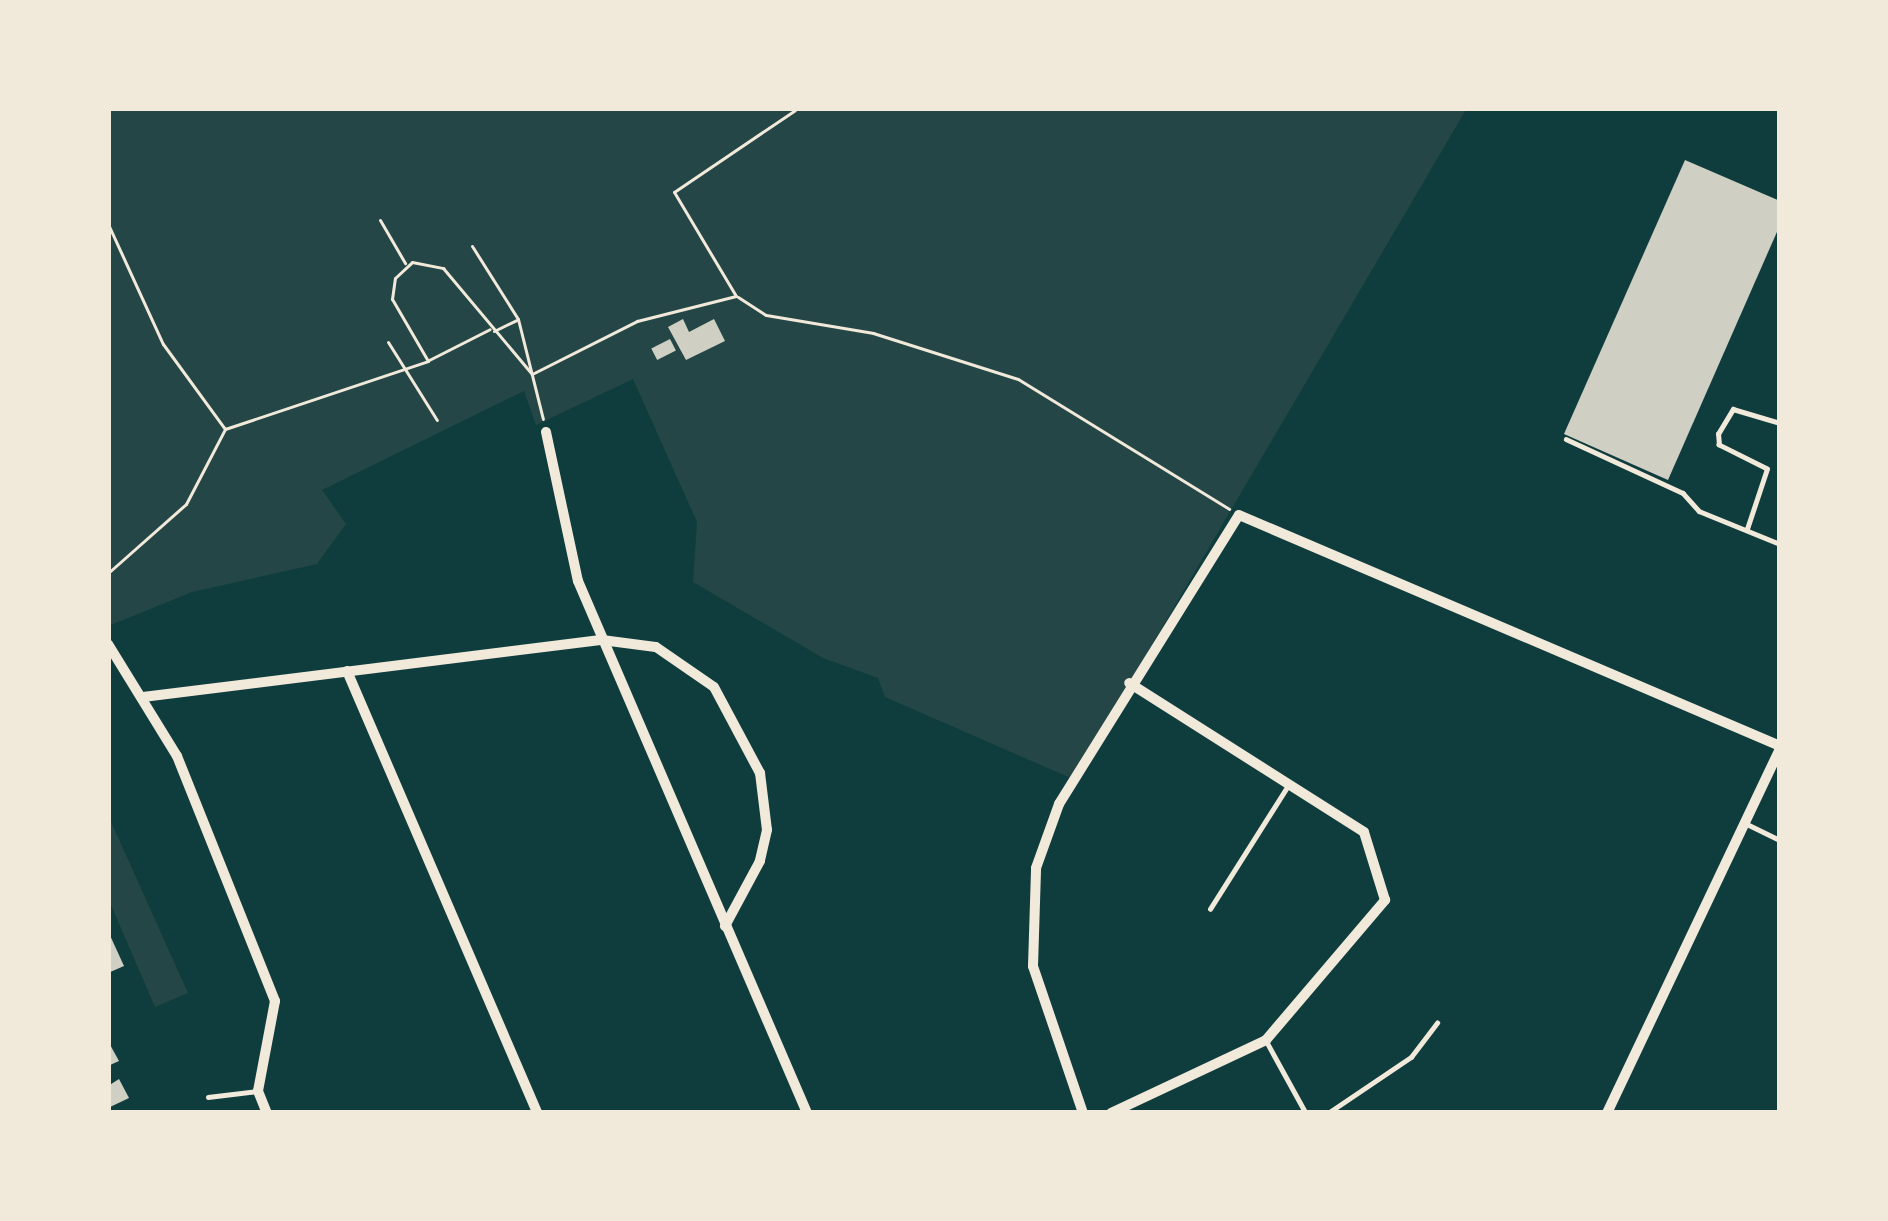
<!DOCTYPE html>
<style>
body{margin:0}
#map{position:relative;width:1888px;height:1221px;overflow:hidden;background:#0f3d3e;font-family:"Space Grotesk",sans-serif}
div>[style]{position:absolute}
[style*='--x']{left:calc(var(--x)*1px);top:calc(var(--y)*1px);width:calc(var(--w)*1px);rotate:calc(var(--a)*1deg)}
.green>*{inset:0;background:#244646}
.building>*{inset:0;background:#cfcfc3;transform-origin:0 0}
.path>*{height:3px;margin:-1.5px;padding:0 1.5px;transform-origin:1.5px;border-radius:1.5px;background:#f1e9da}
.service>*{height:4.5px;margin:-2.25px;padding:0 2.25px;transform-origin:2.25px;border-radius:2.25px;background:#f1e9da}
.minor>*{height:10px;margin:-5px;padding:0 5px;transform-origin:5px;border-radius:5px;background:#f1e9da}
span{translate:-50% -50%;white-space:nowrap;text-align:center;line-height:1.15;-webkit-text-stroke:9px #f1e9da;paint-order:stroke}
.frame{position:absolute;inset:0;border:111px solid #f1e9da;pointer-events:none}
</style>
<div id="map">
<div class="green">
<i style="clip-path:polygon(108px 108px,1467px 108px,1073px 779px,885px 697px,878px 678px,823px 658px,693px 582px,697px 522px,633px 379px,536px 425px,524px 391px,322px 490px,346px 524px,317px 564px,192px 592px,108px 626px)"></i>
<i style="clip-path:polygon(108px 815px,188px 993px,155px 1007px,108px 898px)"></i>
</div>
<div class="building">
<i style="clip-path:polygon(1685px 160px,1780px 201px,1780px 225px,1668px 480px,1564px 434px)"></i>
<i style="clip-path:polygon(683px 319px,689px 332px,714px 319px,725px 341px,686px 360px,668px 327px)"></i>
<i style="left:670px;top:339px;width:13px;height:21px;rotate:63deg"></i>
<i style="clip-path:polygon(108px 931px,124px 966px,108px 973px)"></i>
<i style="clip-path:polygon(108px 1041px,119px 1061px,108px 1066px)"></i>
<i style="clip-path:polygon(119px 1079px,129px 1098px,108px 1108px,108px 1086px)"></i>
</div>
<div class="path">
<i style="--x:380;--y:220;--w:50;--a:59.8"></i>
<i style="--x:108;--y:224;--w:132;--a:65.4"></i>
<i style="--x:163;--y:344;--w:105;--a:53.9"></i>
<i style="--x:225;--y:429;--w:214;--a:-18.5"></i>
<i style="--x:428;--y:361;--w:72;--a:-120.1"></i>
<i style="--x:392;--y:299;--w:21;--a:-82"></i>
<i style="--x:395;--y:278;--w:23;--a:-43"></i>
<i style="--x:412;--y:262;--w:32;--a:11"></i>
<i style="--x:443;--y:268;--w:138;--a:50"></i>
<i style="--x:532;--y:374;--w:118;--a:-26.8"></i>
<i style="--x:637;--y:321;--w:102;--a:-14.2"></i>
<i style="--x:736;--y:296;--w:121;--a:-120.8"></i>
<i style="--x:674;--y:192;--w:146;--a:-34.1"></i>
<i style="--x:472;--y:246;--w:86;--a:57.8"></i>
<i style="--x:518;--y:319;--w:103;--a:76"></i>
<i style="--x:738;--y:297;--w:33;--a:33"></i>
<i style="--x:766;--y:315;--w:109;--a:9.5"></i>
<i style="--x:873;--y:333;--w:152;--a:17.6"></i>
<i style="--x:1018;--y:379;--w:248;--a:31.6"></i>
<i style="--x:494;--y:331;--w:25;--a:-26"></i>
<i style="--x:388;--y:342;--w:92;--a:57.9"></i>
<i style="--x:429;--y:360;--w:68;--a:-26.9"></i>
<i style="--x:108;--y:573;--w:104;--a:-41.5"></i>
<i style="--x:186;--y:504;--w:85;--a:-62.5"></i>
</div>
<div class="service">
<i style="--x:1566;--y:439;--w:129;--a:24.8"></i>
<i style="--x:1683;--y:493;--w:24;--a:48"></i>
<i style="--x:1699;--y:511;--w:87;--a:22.2"></i>
<i style="--x:1747;--y:529;--w:63;--a:-71.6"></i>
<i style="--x:1767;--y:469;--w:54;--a:-153.4"></i>
<i style="--x:1719;--y:445;--w:11;--a:-95"></i>
<i style="--x:1718;--y:434;--w:29;--a:-59"></i>
<i style="--x:1733;--y:409;--w:49;--a:16.6"></i>
<i style="--x:1747;--y:824;--w:37;--a:26"></i>
<i style="--x:1210;--y:909;--w:148;--a:-57.7"></i>
<i style="--x:1268;--y:1044;--w:79;--a:61.2"></i>
<i style="--x:208;--y:1097;--w:50;--a:-6.8"></i>
<i style="--x:1328;--y:1113;--w:100;--a:-34"></i>
<i style="--x:1411;--y:1057;--w:43;--a:-52.6"></i>
</div>
<div class="minor">
<i style="--x:546;--y:432;--w:152;--a:77.9"></i>
<i style="--x:578;--y:581;--w:579;--a:66.71"></i>
<i style="--x:108;--y:644;--w:132;--a:58.4"></i>
<i style="--x:177;--y:756;--w:264;--a:68.2"></i>
<i style="--x:275;--y:1001;--w:92;--a:100.7"></i>
<i style="--x:258;--y:1091;--w:24;--a:68"></i>
<i style="--x:347;--y:671;--w:481;--a:66.7"></i>
<i style="--x:143;--y:697;--w:463;--a:-7.1"></i>
<i style="--x:602;--y:640;--w:54;--a:7.4"></i>
<i style="--x:656;--y:647;--w:70;--a:34.6"></i>
<i style="--x:714;--y:687;--w:98;--a:61.9"></i>
<i style="--x:760;--y:773;--w:57;--a:83"></i>
<i style="--x:767;--y:830;--w:32;--a:103"></i>
<i style="--x:760;--y:861;--w:74;--a:118.3"></i>
<i style="--x:1083;--y:1113;--w:155;--a:-108.8"></i>
<i style="--x:1033;--y:966;--w:98;--a:-88.2"></i>
<i style="--x:1036;--y:868;--w:68;--a:-70.2"></i>
<i style="--x:1059;--y:804;--w:340;--a:-58.1"></i>
<i style="--x:1239;--y:515;--w:588;--a:23.12"></i>
<i style="--x:1111;--y:1113;--w:171;--a:-25.2"></i>
<i style="--x:1266;--y:1040;--w:184;--a:-49.6"></i>
<i style="--x:1385;--y:900;--w:71;--a:-107.2"></i>
<i style="--x:1364;--y:832;--w:278;--a:-147.6"></i>
<i style="--x:1607;--y:1113;--w:404;--a:-64.6"></i>
</div>
<div class="frame"></div>
</div>
